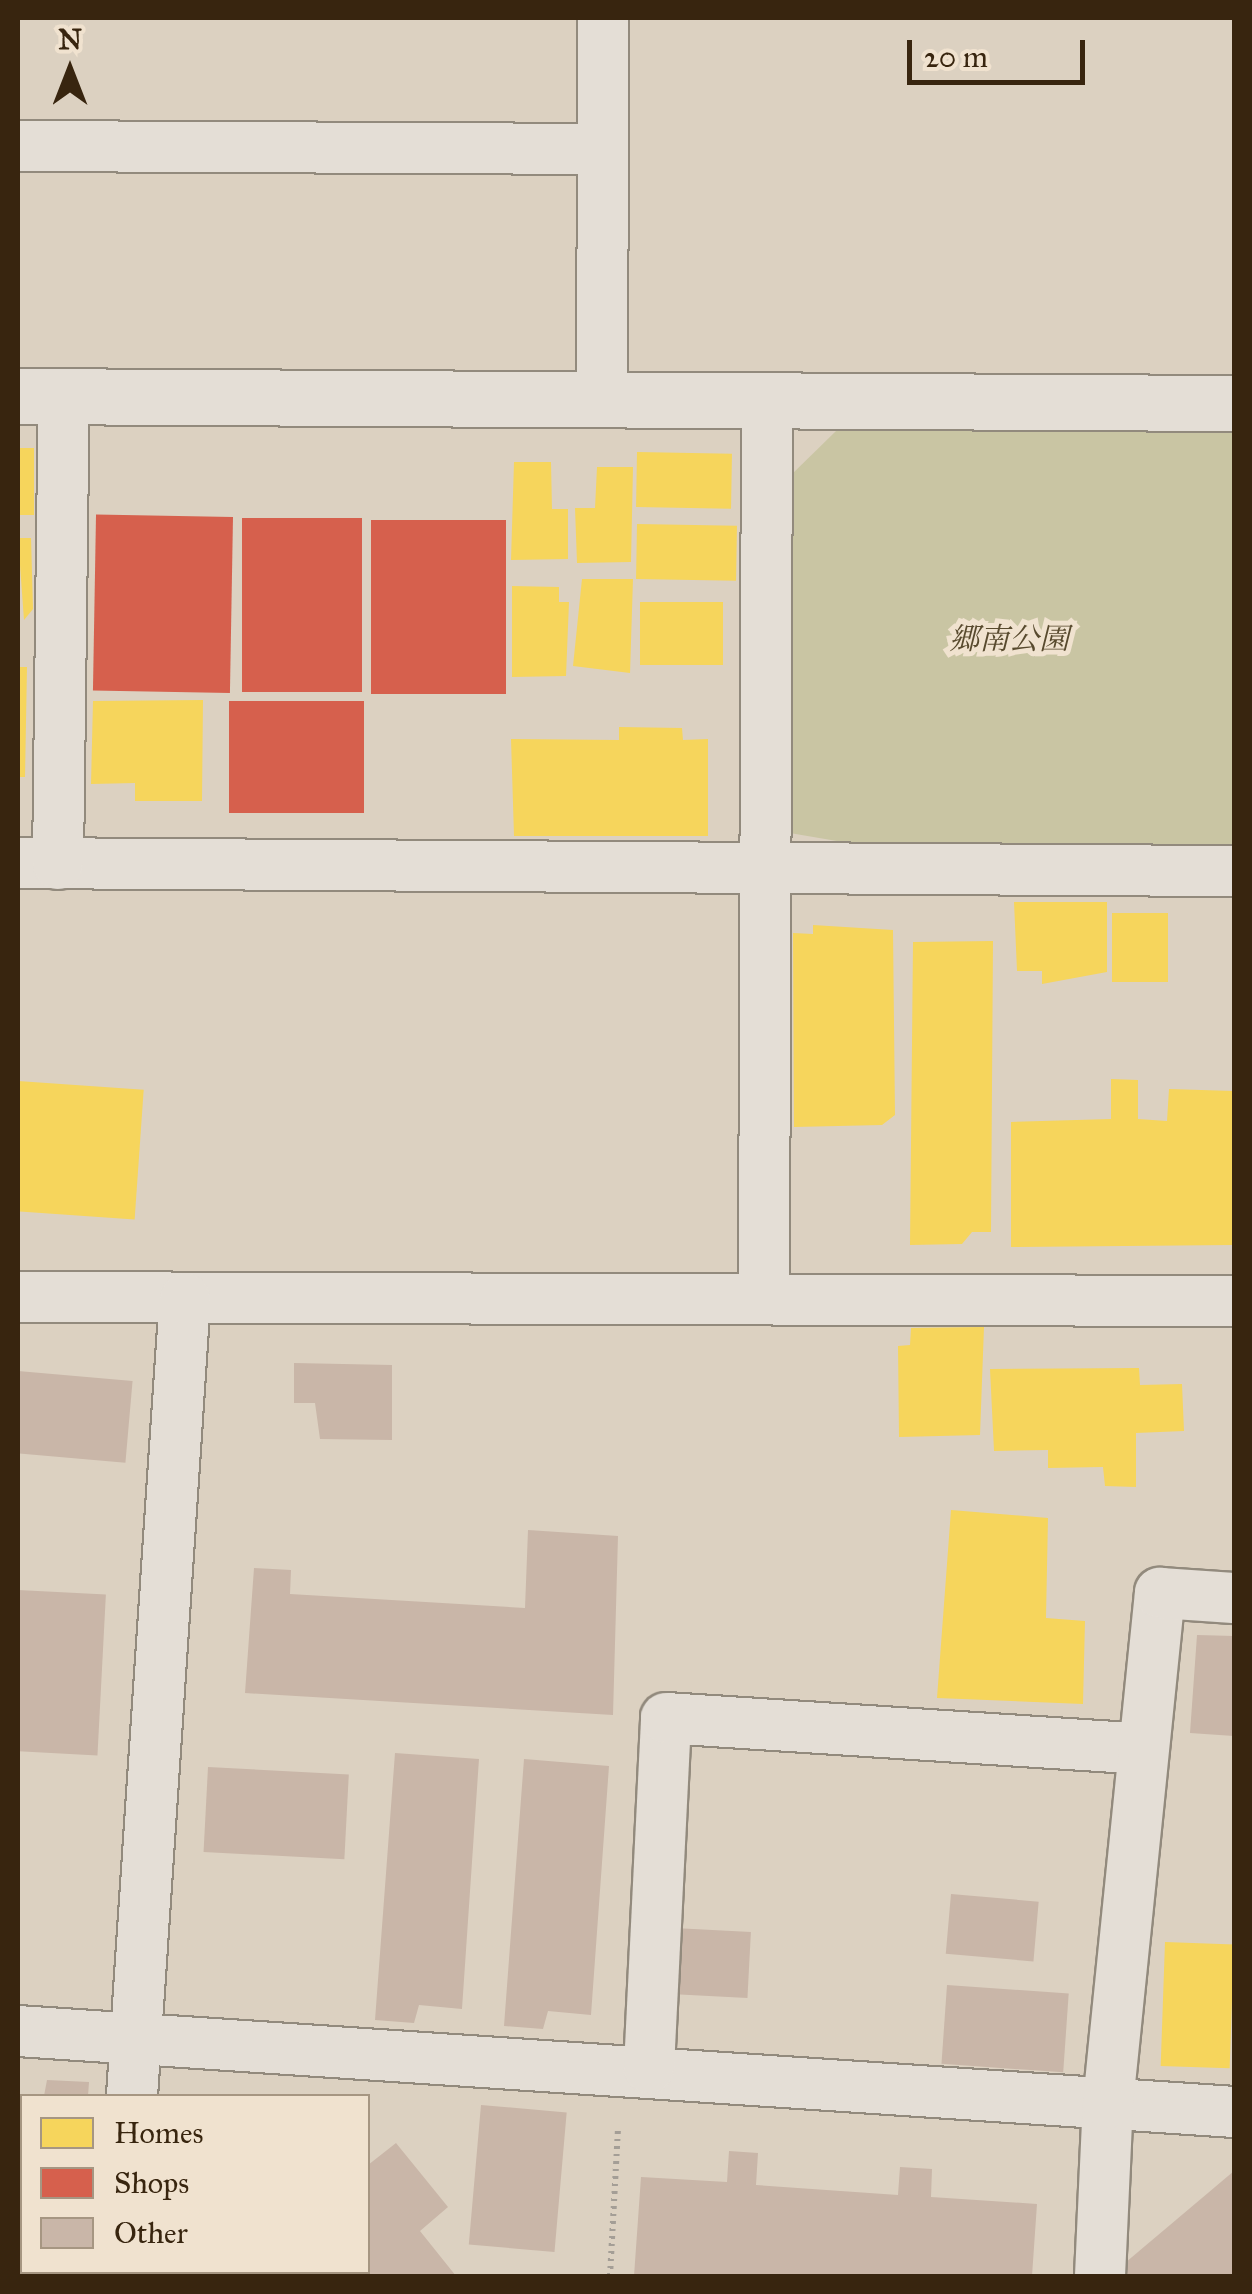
<!DOCTYPE html>
<meta charset="utf-8">
<style>
body{margin:0}
#map{position:relative;width:1252px;height:2294px;overflow:hidden;background:#dcd1c1;font-family:"IM FELL Great Primer","Noto Serif JP",serif}
div>[style]{position:absolute}
[style*='--x']{left:calc(var(--x)*1px);top:calc(var(--y)*1px);width:calc(var(--w)*1px);rotate:calc(var(--a)*1deg)}
.green>*{inset:0;background:#c9c5a3}
.homes>*{inset:0;background:#f6d55c;transform-origin:0 0}
.shops>*{inset:0;background:#d6604d;transform-origin:0 0}
.building>*{inset:0;background:#c9b6a8;transform-origin:0 0}
.path>*{height:6px;margin-top:-3px;transform-origin:0;background:repeating-linear-gradient(90deg,#a49e96 0 2.5px,transparent 0 7.5px)}
.roads{filter:drop-shadow(2px 0 #928a7d) drop-shadow(-2px 0 #928a7d) drop-shadow(0 2px #928a7d) drop-shadow(0 -2px #928a7d)}
.street>*{height:50px;margin:-25px;padding:0 25px;transform-origin:25px;border-radius:25px;background:#e4ded6}
.secondary>*{height:55px;margin:-27.5px;padding:0 27.5px;transform-origin:27.5px;border-radius:27.5px;background:#e4ded6}
span{translate:-50% -50%;white-space:nowrap;text-align:center;line-height:1.15;-webkit-text-stroke:10px #f0e2cf;paint-order:stroke}
.park-label{font-size:30px;color:#584a2e;font-style:italic}
.frame{position:absolute;inset:0;border:20px solid #38250f;pointer-events:none}
.legend{position:absolute;left:20px;top:2094px;width:350px;height:180px;box-sizing:border-box;background:#f0e2cf;border:2px solid #a69682;margin:0;padding:12px 18px;list-style:none;font-size:30px;color:#38250f}
.legend li{display:flex;align-items:center;gap:20px;height:50px}
.legend b{width:50px;border:2px solid #a69682}
.north{position:absolute;left:20px;top:20px;width:100px;height:100px;-webkit-text-stroke:8px #f0e2cf;paint-order:stroke;rotate:0deg;font-size:28px;font-weight:700;line-height:40px;text-align:center;color:#38250f}
.north::after{content:'';display:block;margin:auto;width:35px;height:45px;background:#38250f;clip-path:polygon(50% 0,100% 100%,50% 72%,0 100%)}
.scale{position:absolute;left:907px;top:40px;width:178px;height:45px;box-sizing:border-box;border:5px solid #38250f;border-top:0;padding-left:12px;font-size:30px;line-height:35px;white-space:nowrap;color:#38250f;-webkit-text-stroke:8px #f0e2cf;paint-order:stroke}
</style>
<div id="map">
<div class="green">
<i style="clip-path:polygon(836px 431px,1234px 431px,1234px 845px,872px 847px,784px 832px,788px 478px)"></i>
</div>
<div class="homes">
<i style="left:18px;top:448px;width:16px;height:67px"></i>
<i style="left:637px;top:452px;width:95px;height:55px;rotate:1deg"></i>
<i style="clip-path:polygon(514px 462px,551px 462px,552px 509px,568px 509px,568px 559px,511px 560px)"></i>
<i style="clip-path:polygon(597px 467px,633px 467px,631px 562px,577px 563px,575px 508px,595px 508px)"></i>
<i style="left:637px;top:524px;width:100px;height:55px;rotate:1deg"></i>
<i style="clip-path:polygon(18px 538px,31px 538px,33px 609px,24px 620px)"></i>
<i style="clip-path:polygon(582px 579px,633px 579px,630px 673px,573px 666px)"></i>
<i style="clip-path:polygon(512px 586px,559px 587px,559px 602px,569px 602px,566px 676px,512px 677px)"></i>
<i style="left:640px;top:602px;width:83px;height:63px"></i>
<i style="clip-path:polygon(18px 667px,27px 667px,25px 777px,18px 777px)"></i>
<i style="clip-path:polygon(203px 700px,202px 801px,135px 801px,135px 783px,91px 784px,93px 701px)"></i>
<i style="clip-path:polygon(619px 727px,682px 728px,683px 740px,708px 739px,708px 836px,514px 836px,511px 739px,619px 740px)"></i>
<i style="clip-path:polygon(1014px 902px,1107px 902px,1107px 972px,1042px 984px,1042px 971px,1017px 971px)"></i>
<i style="left:1112px;top:913px;width:56px;height:69px"></i>
<i style="clip-path:polygon(813px 925px,893px 930px,895px 1115px,882px 1125px,794px 1127px,793px 933px,813px 934px)"></i>
<i style="clip-path:polygon(993px 941px,991px 1232px,972px 1232px,962px 1244px,910px 1245px,913px 942px)"></i>
<i style="clip-path:polygon(1111px 1079px,1138px 1080px,1138px 1119px,1167px 1121px,1169px 1089px,1234px 1091px,1233px 1245px,1011px 1247px,1011px 1122px,1111px 1119px)"></i>
<i style="left:18px;top:1081px;width:126px;height:130px;rotate:4deg"></i>
<i style="clip-path:polygon(984px 1327px,980px 1435px,899px 1437px,898px 1346px,910px 1345px,911px 1328px)"></i>
<i style="clip-path:polygon(1139px 1368px,1140px 1385px,1182px 1384px,1184px 1431px,1136px 1433px,1136px 1487px,1105px 1486px,1103px 1467px,1048px 1468px,1048px 1450px,994px 1451px,990px 1369px)"></i>
<i style="clip-path:polygon(951px 1510px,1048px 1518px,1046px 1618px,1085px 1621px,1083px 1704px,937px 1698px)"></i>
<i style="left:1165px;top:1942px;width:69px;height:124px;rotate:2deg"></i>
</div>
<div class="shops">
<i style="left:233px;top:517px;width:176px;height:137px;rotate:91deg"></i>
<i style="left:362px;top:518px;width:174px;height:120px;rotate:90deg"></i>
<i style="left:371px;top:520px;width:135px;height:174px"></i>
<i style="left:229px;top:701px;width:135px;height:112px"></i>
</div>
<div class="building">
<i style="clip-path:polygon(294px 1363px,392px 1365px,392px 1440px,320px 1439px,315px 1403px,294px 1403px)"></i>
<i style="left:18px;top:1371px;width:115px;height:82px;rotate:5deg"></i>
<i style="clip-path:polygon(528px 1530px,618px 1536px,613px 1715px,245px 1693px,254px 1568px,291px 1570px,290px 1594px,525px 1608px)"></i>
<i style="left:18px;top:1590px;width:88px;height:161px;rotate:3deg"></i>
<i style="clip-path:polygon(1197px 1635px,1234px 1636px,1234px 1736px,1190px 1733px)"></i>
<i style="clip-path:polygon(395px 1753px,479px 1759px,462px 2009px,419px 2005px,414px 2023px,375px 2020px)"></i>
<i style="clip-path:polygon(524px 1759px,609px 1766px,591px 2015px,548px 2011px,543px 2029px,504px 2026px)"></i>
<i style="left:208px;top:1767px;width:141px;height:85px;rotate:3deg"></i>
<i style="left:951px;top:1894px;width:88px;height:60px;rotate:5deg"></i>
<i style="left:674px;top:1928px;width:77px;height:66px;rotate:3deg"></i>
<i style="left:947px;top:1985px;width:122px;height:79px;rotate:4deg"></i>
<i style="clip-path:polygon(47px 2080px,89px 2082px,88px 2096px,44px 2096px)"></i>
<i style="left:18px;top:2097px;width:4px;height:118px"></i>
<i style="left:481px;top:2105px;width:86px;height:140px;rotate:5deg"></i>
<i style="clip-path:polygon(396px 2143px,448px 2207px,420px 2231px,456px 2276px,242px 2276px,368px 2272px,368px 2165px)"></i>
<i style="clip-path:polygon(729px 2151px,758px 2153px,756px 2185px,898px 2195px,900px 2167px,932px 2169px,931px 2197px,1037px 2204px,1032px 2276px,634px 2276px,641px 2177px,727px 2182px)"></i>
<i style="clip-path:polygon(1234px 2171px,1234px 2276px,1127px 2276px,1119px 2268px)"></i>
</div>
<div class="path">
<i style="--x:610;--y:2276;--w:149;--a:-86.9"></i>
</div>
<div class="roads">
<div class="street">
<i style="--x:18;--y:146;--w:584;--a:0.29"></i>
<i style="--x:602;--y:397;--w:379;--a:-89.8"></i>
<i style="--x:18;--y:863;--w:1216;--a:0.38"></i>
<i style="--x:58;--y:864;--w:468;--a:-89.3"></i>
<i style="--x:764;--y:1293;--w:895;--a:-89.81"></i>
<i style="--x:18;--y:1297;--w:1216;--a:0.19"></i>
<i style="--x:18;--y:2031;--w:1219;--a:3.81"></i>
<i style="--x:649;--y:2068;--w:350;--a:-87.2"></i>
<i style="--x:666;--y:1718;--w:477;--a:3.7"></i>
<i style="--x:132;--y:2096;--w:799;--a:-86.2"></i>
<i style="--x:121;--y:2276;--w:4;--a:-90"></i>
<i style="--x:1100;--y:2276;--w:173;--a:-87.4"></i>
<i style="--x:1108;--y:2103;--w:513;--a:-84.18"></i>
<i style="--x:1160;--y:1593;--w:74;--a:3.9"></i>
</div>
<div class="secondary">
<i style="--x:18;--y:396;--w:1216;--a:0.33"></i>
</div>
</div>
<div class="park-label">
<span style="left:1009px;top:639px">郷南公園</span>
</div>
<div class="frame"></div>
<ul class="legend">
<li><b style="height:28px;background:#f6d55c"></b>Homes</li>
<li><b style="height:28px;background:#d6604d"></b>Shops</li>
<li><b style="height:28px;background:#c9b6a8"></b>Other</li>
</ul>
<div class="north">N</div>
<div class="scale">20 m</div>
</div>
